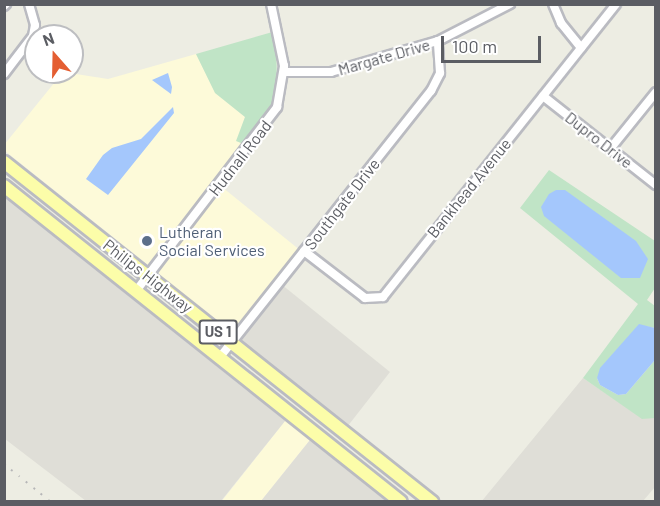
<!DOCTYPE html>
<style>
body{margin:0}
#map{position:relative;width:660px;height:506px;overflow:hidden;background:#edede3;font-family:Barlow,sans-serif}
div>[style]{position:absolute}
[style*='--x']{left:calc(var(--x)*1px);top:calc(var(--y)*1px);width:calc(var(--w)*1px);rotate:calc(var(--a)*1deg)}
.commercial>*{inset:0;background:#fdfad9}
.industrial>*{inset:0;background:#dfded7}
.green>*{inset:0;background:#c0e4c6}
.water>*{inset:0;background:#a4c7fc}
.roads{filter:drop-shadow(2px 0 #babbc1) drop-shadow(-2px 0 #babbc1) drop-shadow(0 2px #babbc1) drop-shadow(0 -2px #babbc1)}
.street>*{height:8px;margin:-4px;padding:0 4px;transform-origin:4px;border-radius:4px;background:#fff}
.primary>*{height:12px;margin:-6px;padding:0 6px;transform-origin:6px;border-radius:6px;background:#fcfda9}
.rail>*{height:2px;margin-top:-1px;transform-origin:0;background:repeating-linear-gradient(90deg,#b6b6b7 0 1.5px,transparent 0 9.5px)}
.dots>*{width:16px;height:16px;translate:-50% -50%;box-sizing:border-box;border:3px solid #fff;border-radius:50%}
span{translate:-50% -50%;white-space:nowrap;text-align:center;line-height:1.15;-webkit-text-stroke:4.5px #fff;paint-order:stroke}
.shield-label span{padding:2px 4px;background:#fff;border:2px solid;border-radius:4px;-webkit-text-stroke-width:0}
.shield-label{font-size:15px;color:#5b5d63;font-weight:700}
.street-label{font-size:16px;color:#5b5d63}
.service-label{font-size:16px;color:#4e5e75}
.left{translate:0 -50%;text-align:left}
.frame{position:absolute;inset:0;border:6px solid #5b5d63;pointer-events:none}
.north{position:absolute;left:24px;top:24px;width:60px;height:60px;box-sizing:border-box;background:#fff;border:2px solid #bdbec1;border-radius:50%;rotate:340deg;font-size:16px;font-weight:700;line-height:24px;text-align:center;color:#5b5d63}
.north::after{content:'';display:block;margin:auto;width:21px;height:27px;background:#e45e32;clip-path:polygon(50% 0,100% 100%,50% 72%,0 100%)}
.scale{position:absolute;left:441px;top:36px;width:100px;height:27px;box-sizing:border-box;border:3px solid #5b5d63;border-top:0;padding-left:8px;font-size:18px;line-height:21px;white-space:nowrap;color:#5b5d63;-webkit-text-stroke:4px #fff;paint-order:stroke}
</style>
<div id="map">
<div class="commercial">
<i style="clip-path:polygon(196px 54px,215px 92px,245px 117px,237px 141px,246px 145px,148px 265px,5px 151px,4px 145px,63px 72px,108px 79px)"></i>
<i style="clip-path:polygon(222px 187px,301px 251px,238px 329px,227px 331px,161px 280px,158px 269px)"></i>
<i style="clip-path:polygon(285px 421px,310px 440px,261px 501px,221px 502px)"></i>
</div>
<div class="industrial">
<i style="clip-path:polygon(5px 196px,285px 421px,221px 501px,86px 501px,5px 439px)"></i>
<i style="clip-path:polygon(281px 284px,390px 372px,347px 427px,243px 344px,242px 336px)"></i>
<i style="clip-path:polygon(583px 378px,642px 418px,655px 418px,655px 487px,643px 501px,481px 502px)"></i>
<i style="clip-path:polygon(310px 440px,388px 501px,261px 501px)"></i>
</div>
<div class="green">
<i style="clip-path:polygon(276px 31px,277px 87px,268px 114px,246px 145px,236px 141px,245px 117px,215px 93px,196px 54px)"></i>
<i style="clip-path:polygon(549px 170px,655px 241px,655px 288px,647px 300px,655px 306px,655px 328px,639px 325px,597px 378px,600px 385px,618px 395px,626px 394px,655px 360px,655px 418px,642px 419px,583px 378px,638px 304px,520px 208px)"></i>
</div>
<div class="water">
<i style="clip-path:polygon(168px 73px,172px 87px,171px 94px,152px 80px)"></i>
<i style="clip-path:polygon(173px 107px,174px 113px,108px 195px,86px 179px,103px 155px,112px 148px,141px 139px)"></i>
<i style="clip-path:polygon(556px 190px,565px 190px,636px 241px,648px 259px,640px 278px,621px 278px,544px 216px,541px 207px,549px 194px)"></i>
<i style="clip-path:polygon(639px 324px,655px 328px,655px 360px,626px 394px,618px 395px,600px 385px,597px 378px,600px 368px)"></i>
</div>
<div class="roads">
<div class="street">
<i style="--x:553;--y:4;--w:21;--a:67"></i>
<i style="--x:561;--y:23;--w:32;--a:51"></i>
<i style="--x:4;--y:6;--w:3;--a:-45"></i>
<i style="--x:284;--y:72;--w:47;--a:0"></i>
<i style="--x:331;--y:72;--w:111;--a:-16.2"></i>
<i style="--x:438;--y:41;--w:81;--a:-27.2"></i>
<i style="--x:4;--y:74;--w:48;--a:-52.7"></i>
<i style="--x:33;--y:36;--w:11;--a:-80"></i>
<i style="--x:35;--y:25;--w:22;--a:-106"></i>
<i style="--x:543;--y:96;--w:144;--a:38.2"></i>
<i style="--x:610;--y:149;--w:73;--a:-51.1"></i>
<i style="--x:304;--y:251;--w:77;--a:37.6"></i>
<i style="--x:365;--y:298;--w:18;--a:-3"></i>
<i style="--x:383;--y:297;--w:374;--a:-51.5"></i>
<i style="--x:136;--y:291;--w:232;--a:-52.5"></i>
<i style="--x:277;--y:107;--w:42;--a:-80.3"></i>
<i style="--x:284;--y:66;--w:63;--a:-101.8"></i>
<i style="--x:220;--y:357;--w:340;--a:-51.6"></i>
<i style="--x:431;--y:91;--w:20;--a:-63"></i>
<i style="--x:440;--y:73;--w:32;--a:-94"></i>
</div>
<div class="primary">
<i style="--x:4;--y:162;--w:547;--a:38.46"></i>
<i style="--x:4;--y:186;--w:507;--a:38.52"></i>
</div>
</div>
<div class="rail">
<i style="--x:4;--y:464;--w:60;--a:39"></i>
</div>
<div class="dots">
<i style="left:147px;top:241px;background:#5c6f8a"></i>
</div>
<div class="shield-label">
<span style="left:218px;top:332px">US 1</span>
</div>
<div class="street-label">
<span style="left:384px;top:57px;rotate:-16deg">Margate Drive</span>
<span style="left:599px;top:140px;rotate:38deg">Dupro Drive</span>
<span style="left:240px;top:158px;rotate:-52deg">Hudnall Road</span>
<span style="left:469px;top:188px;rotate:-51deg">Bankhead Avenue</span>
<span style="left:342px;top:204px;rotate:-52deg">Southgate Drive</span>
<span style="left:148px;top:276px;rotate:38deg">Philips Highway</span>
</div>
<div class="service-label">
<span class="left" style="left:159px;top:241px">Lutheran<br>Social Services</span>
</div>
<div class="frame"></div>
<div class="north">N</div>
<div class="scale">100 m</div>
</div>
